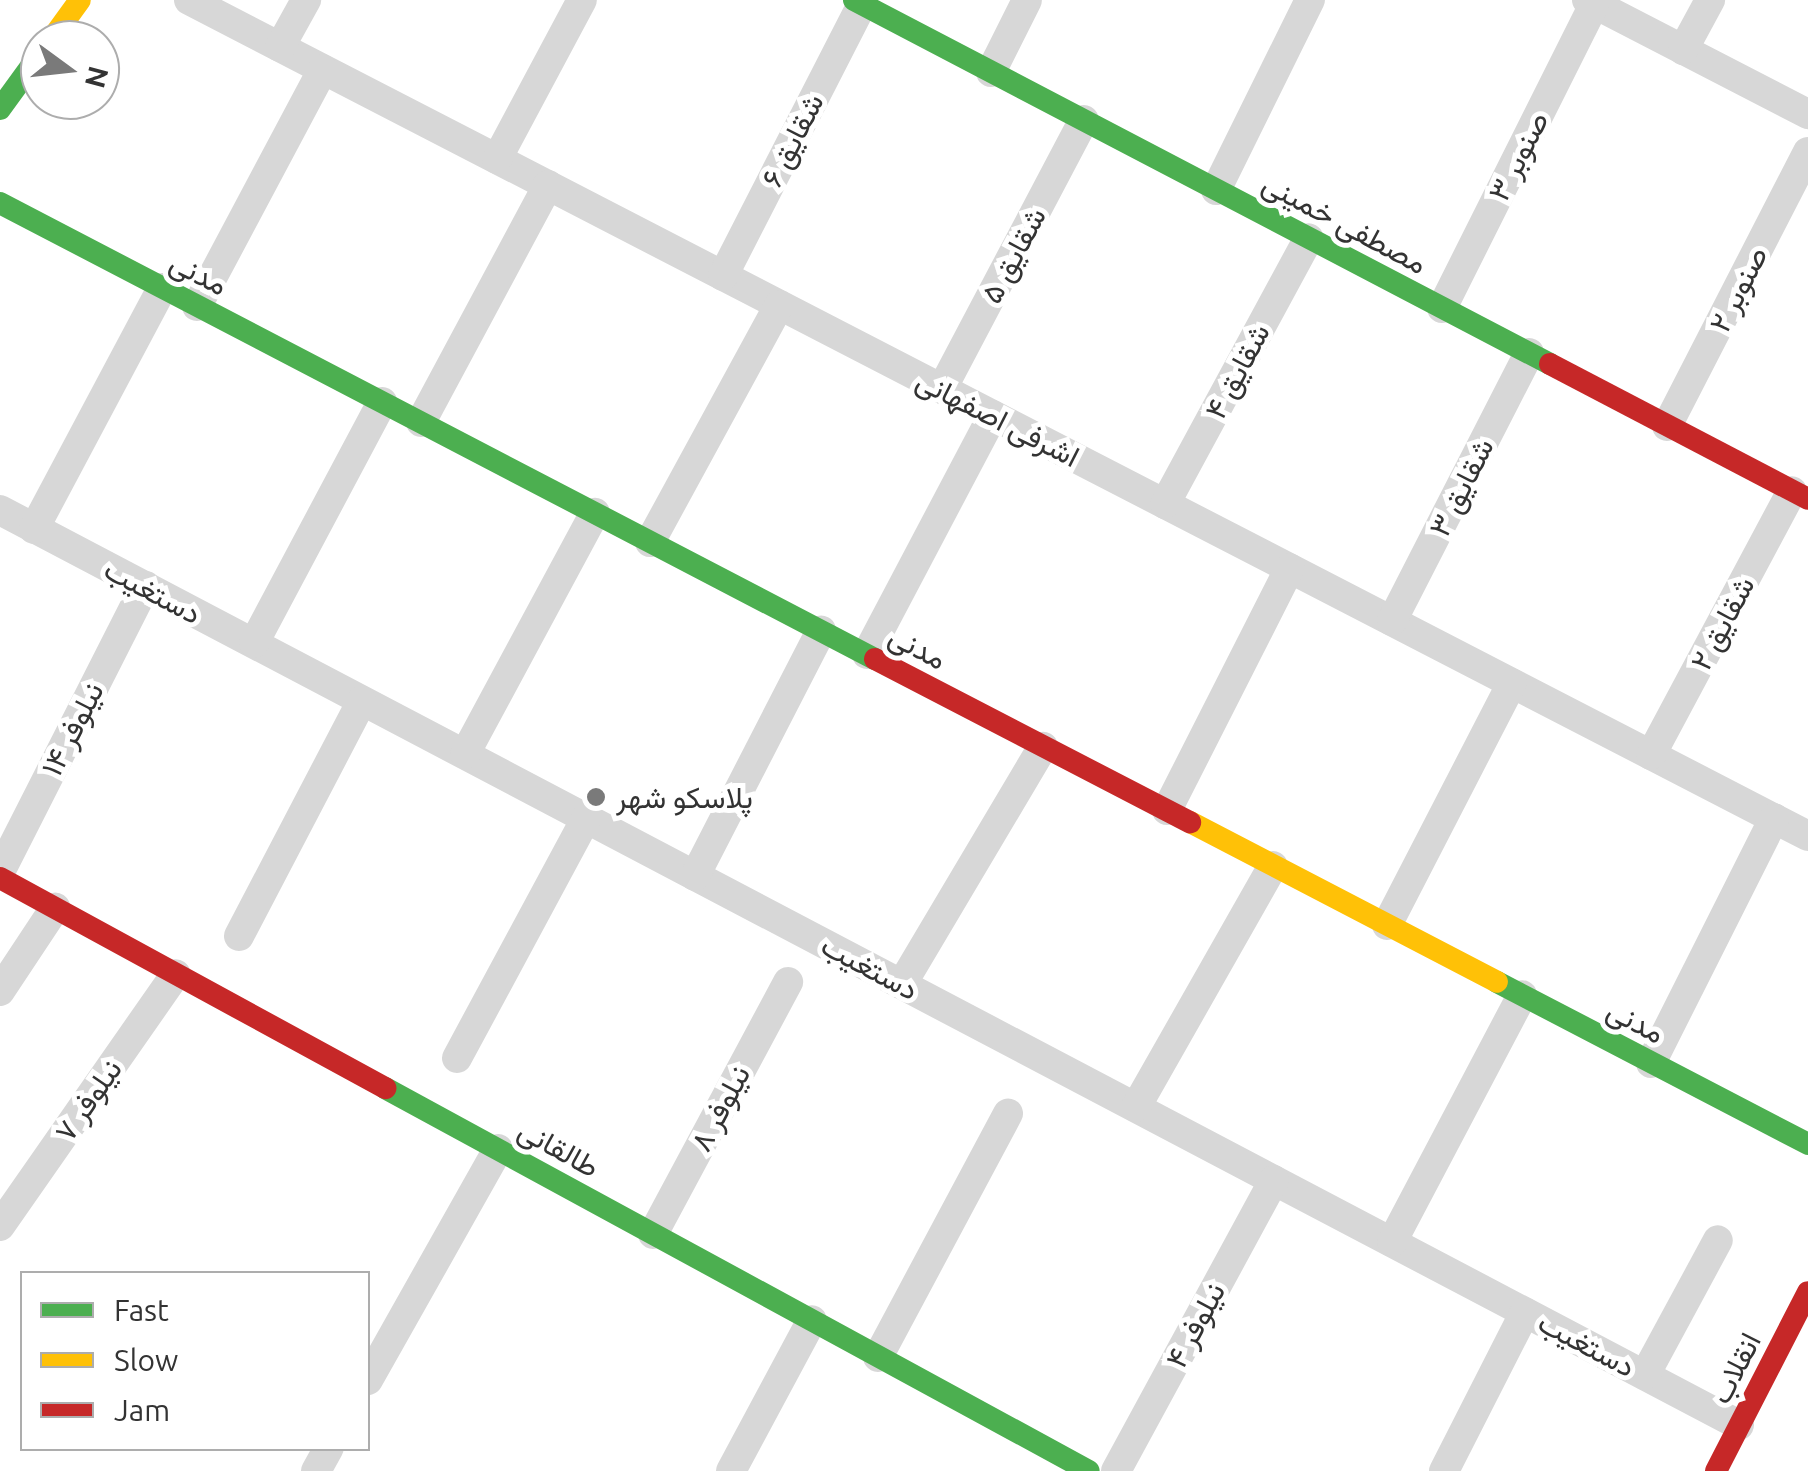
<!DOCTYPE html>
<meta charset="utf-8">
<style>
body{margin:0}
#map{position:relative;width:1808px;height:1471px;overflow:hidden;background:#fff;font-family:Ubuntu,Vazirmatn,sans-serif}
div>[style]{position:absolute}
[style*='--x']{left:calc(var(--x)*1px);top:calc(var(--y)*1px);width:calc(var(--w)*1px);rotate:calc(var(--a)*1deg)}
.street>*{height:30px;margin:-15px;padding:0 15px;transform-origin:15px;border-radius:15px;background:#d7d7d7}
.fast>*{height:22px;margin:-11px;padding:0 11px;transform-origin:11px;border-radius:11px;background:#4caf50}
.slow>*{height:22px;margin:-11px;padding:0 11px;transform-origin:11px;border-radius:11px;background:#ffc107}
.jam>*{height:22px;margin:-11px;padding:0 11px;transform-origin:11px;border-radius:11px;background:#c62828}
.dots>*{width:28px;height:28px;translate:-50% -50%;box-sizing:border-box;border:5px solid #fff;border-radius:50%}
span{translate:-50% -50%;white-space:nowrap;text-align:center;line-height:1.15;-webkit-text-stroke:10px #fff;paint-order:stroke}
.street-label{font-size:30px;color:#333}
.poi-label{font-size:30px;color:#333}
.left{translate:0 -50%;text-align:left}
.legend{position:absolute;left:20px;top:1271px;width:350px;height:180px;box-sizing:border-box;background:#fff;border:2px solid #adadad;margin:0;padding:12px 18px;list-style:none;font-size:30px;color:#333}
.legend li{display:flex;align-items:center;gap:20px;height:50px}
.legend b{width:50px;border:2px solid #adadad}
.north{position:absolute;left:20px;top:20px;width:100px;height:100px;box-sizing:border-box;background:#fff;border:2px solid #adadad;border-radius:50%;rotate:105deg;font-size:28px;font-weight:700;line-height:40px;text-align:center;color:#333}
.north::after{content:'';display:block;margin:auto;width:35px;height:45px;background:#7a7a7a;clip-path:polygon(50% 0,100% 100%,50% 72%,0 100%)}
</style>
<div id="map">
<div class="street">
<i style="--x:189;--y:0;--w:1822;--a:27.31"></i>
<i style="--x:1587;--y:0;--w:249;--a:27.3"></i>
<i style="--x:280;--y:47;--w:54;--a:-61"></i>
<i style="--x:1683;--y:50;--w:57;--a:-61.6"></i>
<i style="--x:991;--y:72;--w:80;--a:-63.4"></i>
<i style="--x:497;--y:159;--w:180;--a:-61.9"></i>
<i style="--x:1216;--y:190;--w:212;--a:-63.7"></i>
<i style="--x:723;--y:276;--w:305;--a:-62.9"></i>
<i style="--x:197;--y:306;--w:268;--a:-62"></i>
<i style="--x:1442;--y:308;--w:340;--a:-63.4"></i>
<i style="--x:942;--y:389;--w:304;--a:-62.2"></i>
<i style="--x:421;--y:422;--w:269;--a:-61.8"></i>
<i style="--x:1667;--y:426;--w:308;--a:-62.8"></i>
<i style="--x:1165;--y:504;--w:302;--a:-61.6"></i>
<i style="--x:0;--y:510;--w:1965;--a:27.75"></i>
<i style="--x:34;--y:529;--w:273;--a:-62"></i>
<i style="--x:650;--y:542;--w:270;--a:-61.4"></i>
<i style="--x:1392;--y:621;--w:301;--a:-62.9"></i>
<i style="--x:254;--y:643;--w:273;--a:-62"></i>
<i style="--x:867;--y:654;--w:270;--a:-62.2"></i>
<i style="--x:465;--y:754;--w:274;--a:-61.7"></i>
<i style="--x:1651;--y:755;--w:299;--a:-61.9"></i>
<i style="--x:1167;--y:810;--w:271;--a:-63.1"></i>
<i style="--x:0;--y:872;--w:321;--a:-63.1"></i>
<i style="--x:695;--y:876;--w:276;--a:-62.8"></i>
<i style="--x:1387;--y:925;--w:272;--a:-62.7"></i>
<i style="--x:239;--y:936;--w:265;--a:-62.4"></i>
<i style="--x:902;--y:984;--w:276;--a:-59.3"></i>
<i style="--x:0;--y:991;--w:100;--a:-56.5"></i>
<i style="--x:457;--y:1058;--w:272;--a:-61.7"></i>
<i style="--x:1651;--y:1063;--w:274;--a:-63.3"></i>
<i style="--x:1136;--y:1107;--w:277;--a:-60.4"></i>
<i style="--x:0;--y:1226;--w:307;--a:-55.1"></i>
<i style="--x:653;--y:1234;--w:286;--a:-61.8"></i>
<i style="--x:1392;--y:1242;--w:279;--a:-62.2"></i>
<i style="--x:878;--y:1357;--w:276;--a:-61.9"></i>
<i style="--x:1645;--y:1375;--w:153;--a:-61.6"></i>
<i style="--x:368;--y:1380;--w:265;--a:-60.6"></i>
<i style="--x:316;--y:1471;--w:26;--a:-61"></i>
<i style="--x:731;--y:1471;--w:171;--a:-61.8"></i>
<i style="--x:1116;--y:1471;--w:331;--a:-61.5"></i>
<i style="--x:1444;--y:1471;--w:178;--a:-63"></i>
</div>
<div class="fast">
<i style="--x:854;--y:0;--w:785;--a:27.61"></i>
<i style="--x:0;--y:109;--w:68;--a:-54"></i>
<i style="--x:0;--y:203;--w:987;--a:27.53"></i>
<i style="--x:1497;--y:982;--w:351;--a:27.5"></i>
<i style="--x:385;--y:1088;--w:801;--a:28.55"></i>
</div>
<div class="slow">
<i style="--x:51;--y:40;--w:49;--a:-54.1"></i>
<i style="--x:1190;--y:822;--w:346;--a:27.5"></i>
</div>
<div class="jam">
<i style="--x:1550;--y:364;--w:291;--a:27.6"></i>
<i style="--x:875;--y:659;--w:355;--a:27.4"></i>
<i style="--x:0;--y:878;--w:439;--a:28.6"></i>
<i style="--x:1716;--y:1471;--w:201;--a:-62.8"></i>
</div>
<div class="dots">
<i style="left:596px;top:797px;background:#7a7a7a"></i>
</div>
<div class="street-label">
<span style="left:792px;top:140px;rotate:-63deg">شقایق ۶</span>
<span style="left:1518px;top:156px;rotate:-63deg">صنوبر ۳</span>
<span style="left:1345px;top:223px;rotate:28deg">مصطفی خمینی</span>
<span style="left:1013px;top:255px;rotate:-62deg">شقایق ۵</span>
<span style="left:199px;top:273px;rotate:27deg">مدنی</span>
<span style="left:1738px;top:289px;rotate:-63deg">صنوبر ۲</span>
<span style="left:1237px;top:371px;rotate:-62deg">شقایق ۴</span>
<span style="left:998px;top:418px;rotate:27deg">اشرفی اصفهانی</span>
<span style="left:1461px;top:487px;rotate:-63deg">شقایق ۳</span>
<span style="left:153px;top:591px;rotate:28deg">دستغیب</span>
<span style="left:1722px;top:623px;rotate:-62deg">شقایق ۲</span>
<span style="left:918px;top:647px;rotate:28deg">مدنی</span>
<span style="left:72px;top:729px;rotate:-63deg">نیلوفر ۱۴</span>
<span style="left:870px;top:967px;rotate:28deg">دستغیب</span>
<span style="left:1636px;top:1021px;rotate:28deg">مدنی</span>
<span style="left:88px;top:1100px;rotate:-55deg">نیلوفر ۷</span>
<span style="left:720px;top:1108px;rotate:-62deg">نیلوفر ۸</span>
<span style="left:559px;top:1148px;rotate:29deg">طالقانی</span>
<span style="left:1195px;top:1325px;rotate:-62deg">نیلوفر ۴</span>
<span style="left:1587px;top:1344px;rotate:28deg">دستغیب</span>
<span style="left:1735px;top:1368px;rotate:-63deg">انقلاب</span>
</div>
<div class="poi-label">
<span class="left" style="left:616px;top:797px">پلاسکو شهر</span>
</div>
<ul class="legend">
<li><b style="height:12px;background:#4caf50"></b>Fast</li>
<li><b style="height:12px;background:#ffc107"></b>Slow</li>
<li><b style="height:12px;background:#c62828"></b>Jam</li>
</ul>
<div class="north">N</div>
</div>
